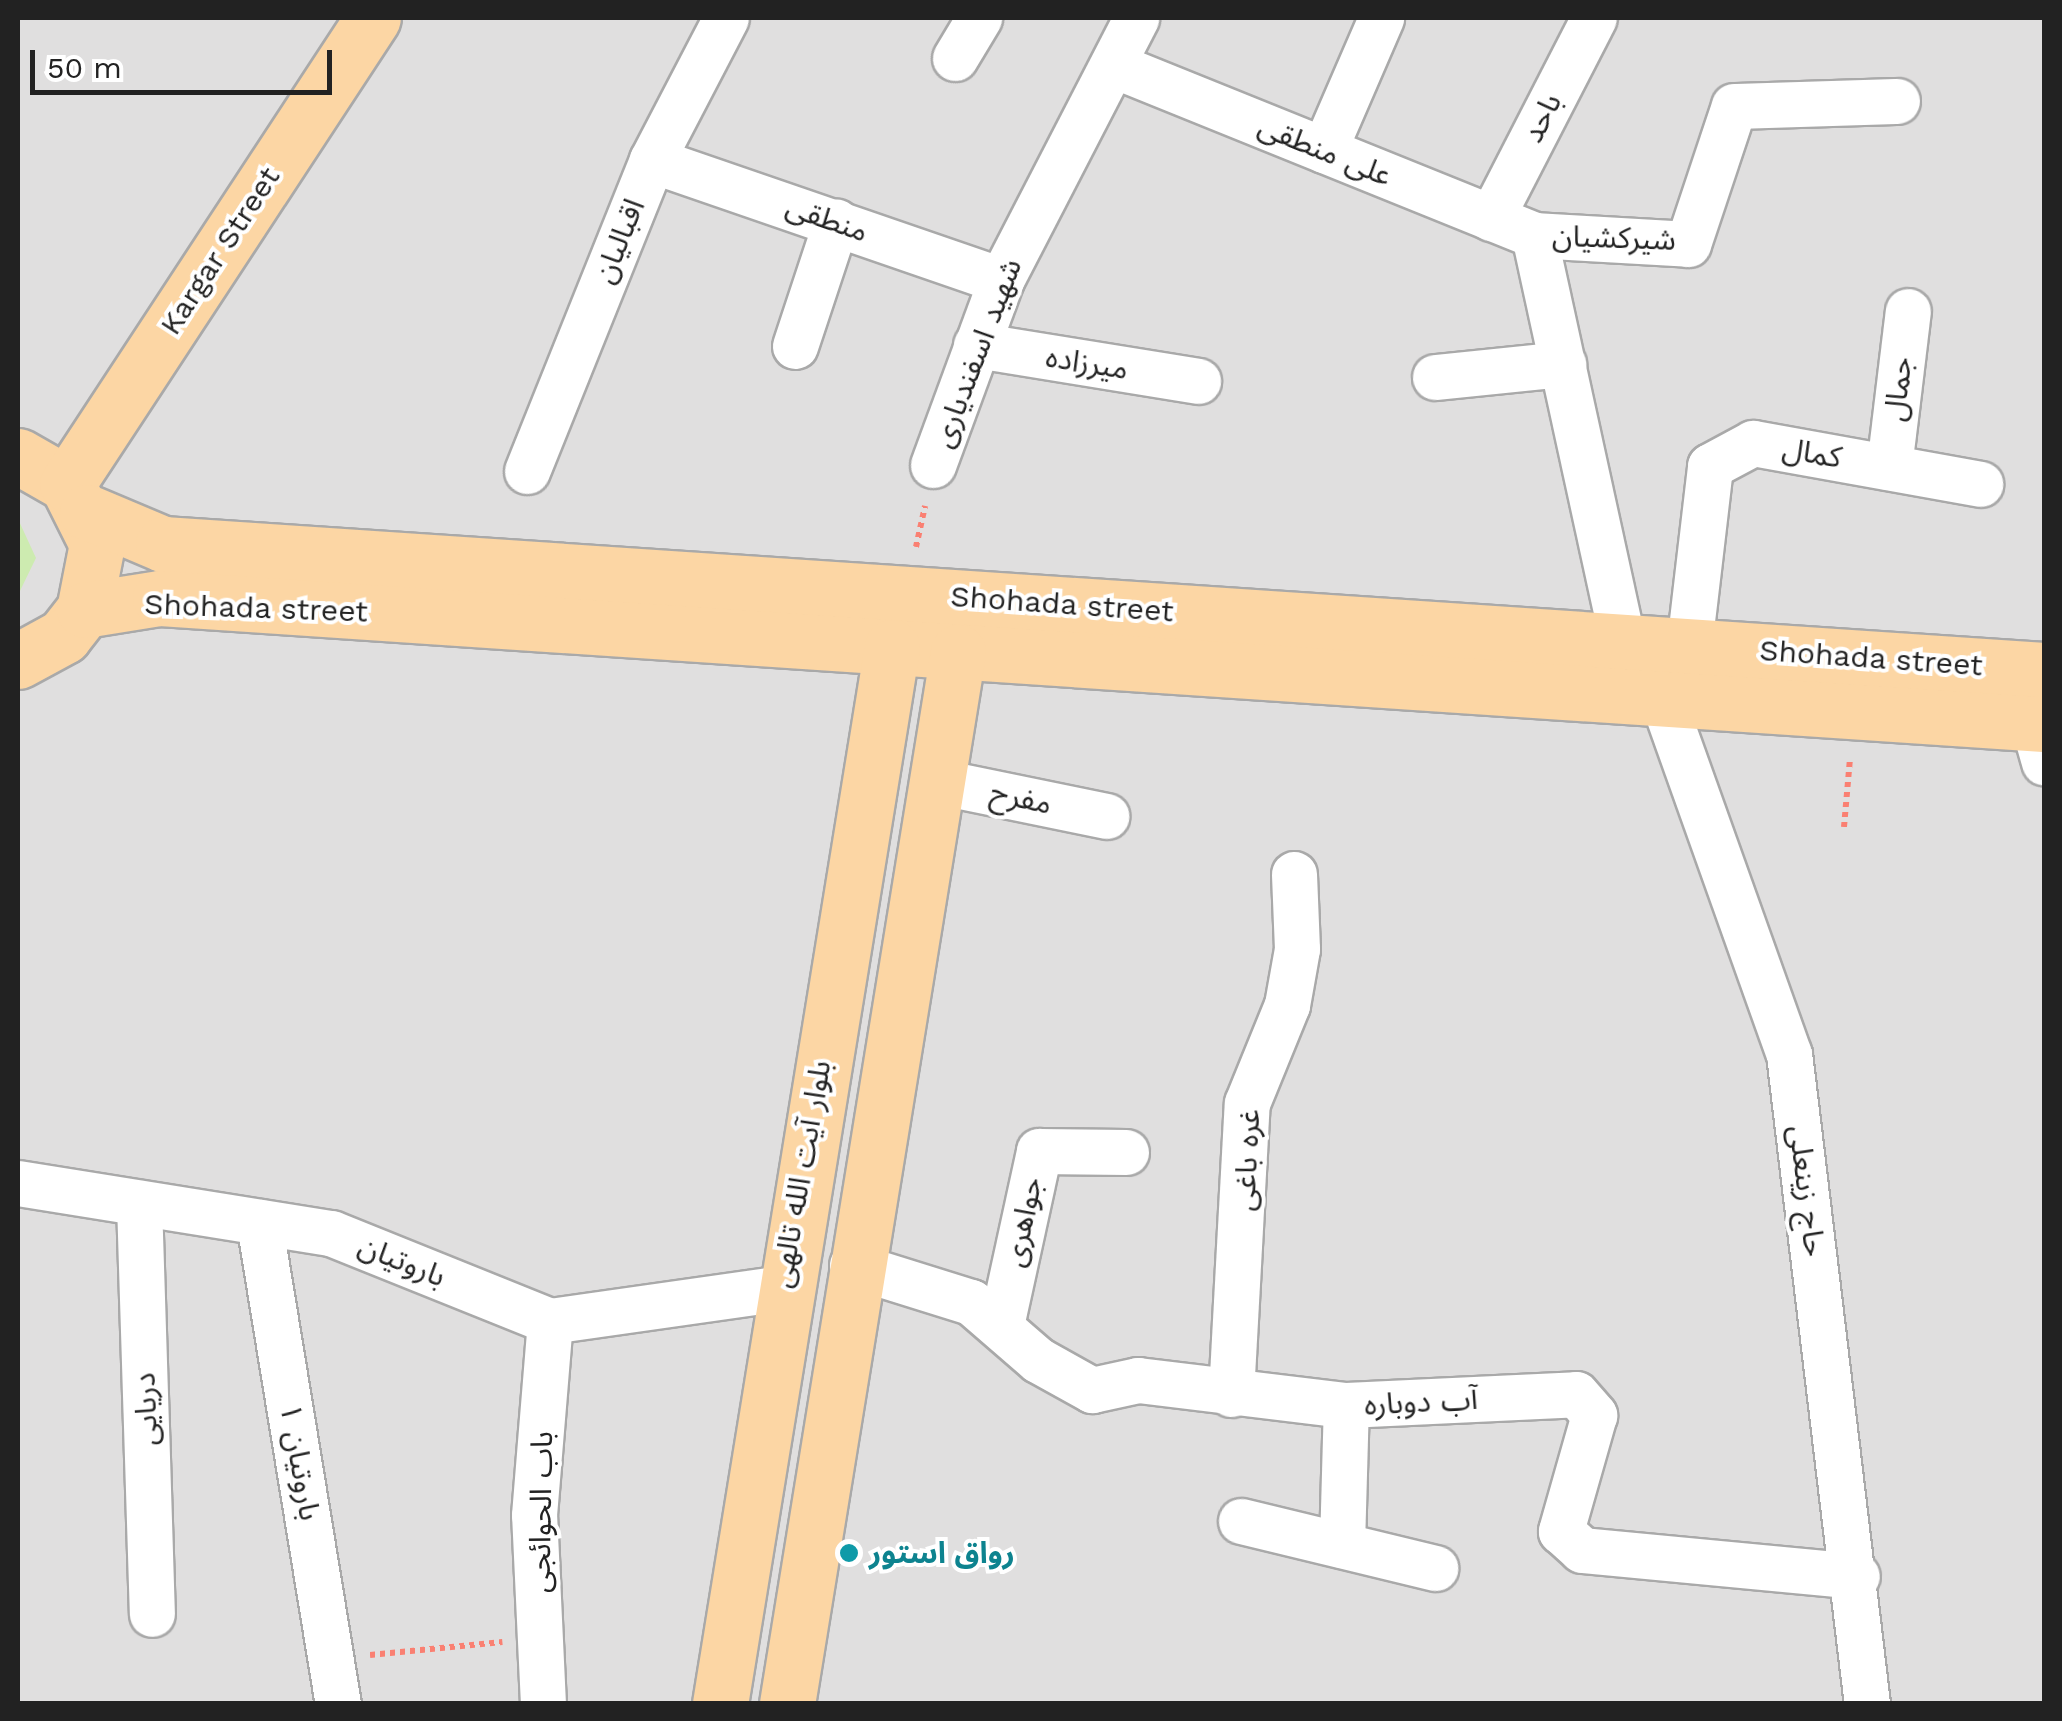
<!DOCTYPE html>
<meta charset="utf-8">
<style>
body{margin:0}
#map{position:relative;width:2062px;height:1721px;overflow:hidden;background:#f2efe9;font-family:"Work Sans","Noto Sans Arabic",sans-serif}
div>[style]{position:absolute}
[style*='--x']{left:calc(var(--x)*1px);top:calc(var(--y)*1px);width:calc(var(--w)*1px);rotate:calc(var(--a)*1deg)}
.residential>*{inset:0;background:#e0dfdf;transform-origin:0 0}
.grass>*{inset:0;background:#cdebb0}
.path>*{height:6px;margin-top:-3px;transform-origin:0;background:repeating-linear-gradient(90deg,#fa8072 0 5px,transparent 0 10px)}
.roads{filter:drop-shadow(2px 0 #a9a9a9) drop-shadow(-2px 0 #a9a9a9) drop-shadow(0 2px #a9a9a9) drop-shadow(0 -2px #a9a9a9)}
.minor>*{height:45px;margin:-22.5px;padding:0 22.5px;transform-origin:22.5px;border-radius:22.5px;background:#fff}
.major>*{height:55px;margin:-27.5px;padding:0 27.5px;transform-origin:27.5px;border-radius:27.5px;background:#fcd6a4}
.dots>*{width:28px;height:28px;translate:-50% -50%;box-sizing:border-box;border:5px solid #fff;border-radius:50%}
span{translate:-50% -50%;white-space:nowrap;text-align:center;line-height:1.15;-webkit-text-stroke:8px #fff;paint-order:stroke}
.street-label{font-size:30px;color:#222}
.culture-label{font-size:30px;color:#0d838f;font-weight:700}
.left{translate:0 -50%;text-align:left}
.frame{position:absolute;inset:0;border:20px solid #222;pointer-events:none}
.scale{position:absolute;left:30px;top:50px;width:302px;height:45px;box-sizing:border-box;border:5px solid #222;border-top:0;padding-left:12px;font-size:30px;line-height:35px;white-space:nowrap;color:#222;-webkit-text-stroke:8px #fff;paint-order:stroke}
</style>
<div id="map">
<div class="residential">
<i style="left:18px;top:18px;width:2026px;height:1685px"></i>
</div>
<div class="grass">
<i style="clip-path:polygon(18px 519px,36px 558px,18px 595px)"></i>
</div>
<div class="path">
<i style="--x:916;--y:547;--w:42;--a:-77.6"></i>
<i style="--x:1844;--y:827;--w:68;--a:-85"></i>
<i style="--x:370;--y:1655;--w:133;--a:-5.6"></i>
</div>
<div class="roads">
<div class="minor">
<i style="--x:955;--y:58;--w:47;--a:-59"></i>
<i style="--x:1116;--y:66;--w:451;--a:22"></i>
<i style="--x:1534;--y:235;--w:154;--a:3.3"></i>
<i style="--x:1688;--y:244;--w:145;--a:-71.6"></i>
<i style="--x:1734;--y:106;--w:163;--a:-1.8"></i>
<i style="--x:1324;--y:150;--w:144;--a:-66.6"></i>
<i style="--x:652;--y:160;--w:369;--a:19"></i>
<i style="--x:1491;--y:218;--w:225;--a:-62.8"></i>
<i style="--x:1534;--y:235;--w:417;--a:77.7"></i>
<i style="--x:976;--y:345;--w:225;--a:9.2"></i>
<i style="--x:795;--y:346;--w:131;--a:-71.7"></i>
<i style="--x:1435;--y:377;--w:129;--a:-5.8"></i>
<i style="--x:933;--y:465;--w:197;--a:-69.8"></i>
<i style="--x:1001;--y:280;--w:295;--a:-62.7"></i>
<i style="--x:1889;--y:467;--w:157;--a:-83.1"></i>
<i style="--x:527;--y:471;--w:335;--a:-68.1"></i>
<i style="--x:652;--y:160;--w:160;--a:-62.5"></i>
<i style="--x:1689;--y:646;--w:181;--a:-83.3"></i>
<i style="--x:1710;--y:466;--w:49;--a:-28.1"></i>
<i style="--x:1753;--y:443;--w:231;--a:10.2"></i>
<i style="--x:1662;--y:698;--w:378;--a:70.4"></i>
<i style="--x:1789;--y:1054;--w:655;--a:83.16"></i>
<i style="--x:2033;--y:723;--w:41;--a:74.2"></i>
<i style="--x:936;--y:781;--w:174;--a:11.6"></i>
<i style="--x:18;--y:1183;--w:317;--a:9.1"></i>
<i style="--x:331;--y:1233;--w:236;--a:21.9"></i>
<i style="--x:550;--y:1321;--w:233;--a:-8.1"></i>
<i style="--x:139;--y:1203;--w:411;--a:88.2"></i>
<i style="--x:259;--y:1222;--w:488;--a:80.7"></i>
<i style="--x:852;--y:1265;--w:125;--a:17.3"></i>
<i style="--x:971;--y:1302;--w:89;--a:40.9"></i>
<i style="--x:1038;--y:1360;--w:62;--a:29.1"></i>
<i style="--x:1092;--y:1390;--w:47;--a:-12.3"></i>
<i style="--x:1138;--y:1380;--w:209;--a:6.9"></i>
<i style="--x:1346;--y:1405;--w:230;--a:-2.7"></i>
<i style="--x:1576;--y:1394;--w:28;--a:49"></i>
<i style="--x:1594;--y:1415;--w:121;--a:105.9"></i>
<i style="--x:1561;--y:1531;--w:28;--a:42"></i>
<i style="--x:1582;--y:1550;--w:276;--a:5.4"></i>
<i style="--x:1002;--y:1321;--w:174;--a:-77.7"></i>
<i style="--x:1039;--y:1151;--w:87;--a:0.7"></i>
<i style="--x:1231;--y:1394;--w:291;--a:-86.9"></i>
<i style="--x:1247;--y:1103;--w:106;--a:-67.8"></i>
<i style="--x:1287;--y:1005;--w:57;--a:-79.9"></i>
<i style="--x:1297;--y:949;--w:75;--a:-92.3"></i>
<i style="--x:1241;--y:1521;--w:200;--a:13.6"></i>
<i style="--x:1342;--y:1545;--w:140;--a:-88.4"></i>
<i style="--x:543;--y:1704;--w:189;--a:-92.7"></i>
<i style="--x:534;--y:1515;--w:195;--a:-85.3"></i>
</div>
<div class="major">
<i style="--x:18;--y:456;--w:56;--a:29.7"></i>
<i style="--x:67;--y:484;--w:67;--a:63.4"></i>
<i style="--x:97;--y:544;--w:67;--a:101.1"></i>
<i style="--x:84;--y:610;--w:33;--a:128"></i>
<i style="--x:64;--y:636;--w:52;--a:151.5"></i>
<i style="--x:67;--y:484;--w:557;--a:-56.71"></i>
<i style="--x:87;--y:512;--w:82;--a:22.8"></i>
<i style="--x:163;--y:544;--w:1885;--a:3.83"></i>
<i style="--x:84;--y:610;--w:77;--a:-9"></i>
<i style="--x:160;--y:598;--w:1888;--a:3.83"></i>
<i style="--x:720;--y:1704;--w:1071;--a:-80.76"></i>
<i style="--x:787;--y:1704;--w:1066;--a:-80.77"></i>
</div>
</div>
<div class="dots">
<i style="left:849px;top:1553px;background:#0f9aa8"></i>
</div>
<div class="street-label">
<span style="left:1542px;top:118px;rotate:-63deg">باحد</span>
<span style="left:1325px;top:151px;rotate:22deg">علی منطقی</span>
<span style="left:827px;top:219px;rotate:19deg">منطقی</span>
<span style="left:1614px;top:238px;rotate:2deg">شیرکشیان</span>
<span style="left:619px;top:241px;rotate:-68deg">اقبالیان</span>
<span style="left:220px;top:251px;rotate:-57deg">Kargar Street</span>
<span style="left:977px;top:353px;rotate:-69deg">شهید اسفندیاری</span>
<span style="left:1087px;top:363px;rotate:9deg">میرزاده</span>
<span style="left:1898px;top:389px;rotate:-83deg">جمال</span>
<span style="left:1812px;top:453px;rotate:10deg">کمال</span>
<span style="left:1062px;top:604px;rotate:4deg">Shohada street</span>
<span style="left:256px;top:608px;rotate:2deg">Shohada street</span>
<span style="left:1871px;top:658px;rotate:4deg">Shohada street</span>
<span style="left:1021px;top:798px;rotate:12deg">مفرح</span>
<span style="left:1247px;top:1160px;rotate:-87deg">غره باغی</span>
<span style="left:801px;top:1174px;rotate:-80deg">بلوار آیت الله تالهی</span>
<span style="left:1807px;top:1191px;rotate:83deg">حاج زینعلی</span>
<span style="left:1023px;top:1222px;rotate:-78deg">جواهری</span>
<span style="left:402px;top:1261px;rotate:22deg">باروتیان</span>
<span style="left:1421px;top:1402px;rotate:-3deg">آب دوباره</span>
<span style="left:146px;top:1409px;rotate:-92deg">دریایی</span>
<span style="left:300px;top:1462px;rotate:80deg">۱ باروتیان</span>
<span style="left:541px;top:1512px;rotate:-89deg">باب الحوائجی</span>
</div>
<div class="culture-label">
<span class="left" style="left:869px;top:1553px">رواق استور</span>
</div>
<div class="frame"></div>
<div class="scale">50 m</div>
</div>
